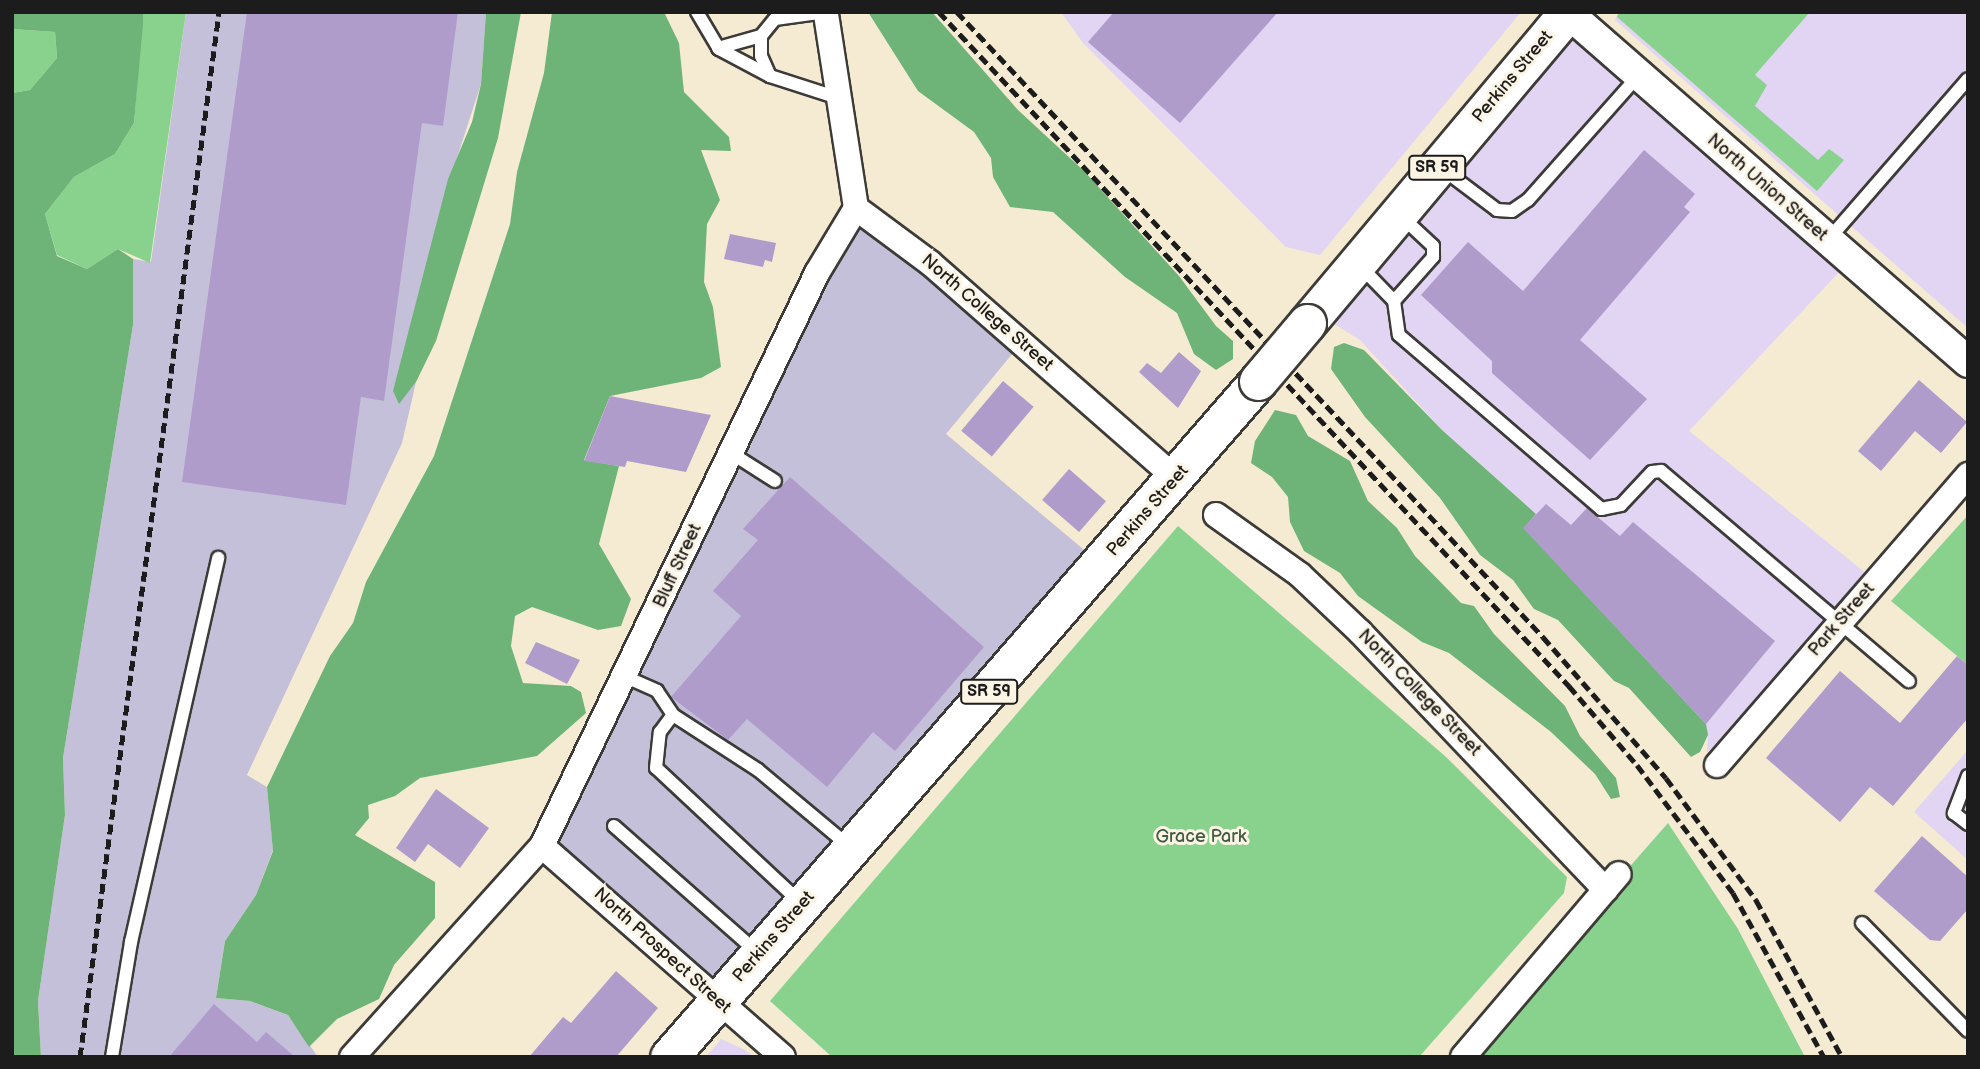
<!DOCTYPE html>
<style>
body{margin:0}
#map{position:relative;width:1980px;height:1069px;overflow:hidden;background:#f5ebd3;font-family:"Balsamiq Sans",sans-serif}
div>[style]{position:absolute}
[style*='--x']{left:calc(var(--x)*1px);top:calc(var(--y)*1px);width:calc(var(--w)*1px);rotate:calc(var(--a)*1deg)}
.built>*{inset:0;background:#e2d4f3}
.industrial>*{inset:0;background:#c5c0da}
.green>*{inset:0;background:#89d28d}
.forest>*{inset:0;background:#6eb478}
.building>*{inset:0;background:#b09ccb;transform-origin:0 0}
.roads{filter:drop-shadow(2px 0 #3d3b37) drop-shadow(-2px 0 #3d3b37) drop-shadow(0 2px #3d3b37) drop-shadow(0 -2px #3d3b37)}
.service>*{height:12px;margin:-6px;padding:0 6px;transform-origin:6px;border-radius:6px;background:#fff}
.minor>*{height:24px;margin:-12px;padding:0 12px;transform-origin:12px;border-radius:12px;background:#fff}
.tertiary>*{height:30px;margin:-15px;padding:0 15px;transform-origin:15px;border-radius:15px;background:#fff}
.primary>*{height:37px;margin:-18.5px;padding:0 18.5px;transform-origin:18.5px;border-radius:18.5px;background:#fff}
.rail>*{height:5px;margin-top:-2.5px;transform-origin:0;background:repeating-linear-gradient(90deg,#1c1c1c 0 10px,transparent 0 15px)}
.bridges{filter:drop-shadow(2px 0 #3d3b37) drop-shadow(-2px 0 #3d3b37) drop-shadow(0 2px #3d3b37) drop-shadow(0 -2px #3d3b37)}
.primary-bridge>*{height:37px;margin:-18.5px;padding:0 18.5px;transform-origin:18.5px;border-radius:18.5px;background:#fff}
span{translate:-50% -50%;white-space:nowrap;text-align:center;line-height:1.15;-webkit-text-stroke:6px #fcf5e5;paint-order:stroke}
.shield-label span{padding:2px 5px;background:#fcf5e5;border:2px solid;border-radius:5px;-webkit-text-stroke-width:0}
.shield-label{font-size:16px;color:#1c1c1c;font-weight:700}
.street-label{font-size:18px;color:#1c1c1c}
.park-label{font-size:18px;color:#425c44}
.frame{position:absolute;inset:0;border:14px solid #1c1c1c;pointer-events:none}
</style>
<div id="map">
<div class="built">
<i style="clip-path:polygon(1061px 12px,1521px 12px,1320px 255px,1286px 247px,1083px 43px)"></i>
<i style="clip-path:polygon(1619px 12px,1968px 12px,1968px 328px,1615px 20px)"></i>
<i style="clip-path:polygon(1566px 23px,1843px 268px,1689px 431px,1872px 578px,1707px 753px,1708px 735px,1523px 528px,1536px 514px,1442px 430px,1360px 340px,1326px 319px)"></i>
<i style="clip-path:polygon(1968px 750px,1968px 860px,1914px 812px)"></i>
<i style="clip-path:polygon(721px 1039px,745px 1050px,754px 1057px,706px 1057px)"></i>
</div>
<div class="industrial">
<i style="clip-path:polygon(186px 12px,486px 12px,481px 84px,441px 207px,399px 403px,416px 382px,402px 443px,247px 775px,267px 787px,273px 850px,256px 895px,225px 941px,216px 998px,250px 1001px,288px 1015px,318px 1057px,41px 1057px,38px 1001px,65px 815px,63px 758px,133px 325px,133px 259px,151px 262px)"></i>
<i style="clip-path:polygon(857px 219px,1018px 347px,946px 434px,1095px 559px,716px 986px,552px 845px)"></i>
</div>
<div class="green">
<i style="clip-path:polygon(143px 12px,186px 12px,150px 263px,118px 249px,87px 269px,57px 255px,45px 214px,74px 177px,115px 154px,134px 123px)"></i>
<i style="clip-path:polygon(1619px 12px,1810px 12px,1755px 75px,1767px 85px,1755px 106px,1818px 160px,1829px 149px,1844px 160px,1817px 191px,1617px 17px)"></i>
<i style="clip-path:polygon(12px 29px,55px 32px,57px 58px,30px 90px,12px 93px)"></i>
<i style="clip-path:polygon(1968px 515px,1968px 665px,1891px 601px)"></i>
<i style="clip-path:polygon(1178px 526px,1445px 756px,1567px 877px,1564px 893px,1419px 1057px,832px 1057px,770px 1001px)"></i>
<i style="clip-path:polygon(1668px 823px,1738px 929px,1805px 1057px,1463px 1057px)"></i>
</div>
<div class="forest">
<i style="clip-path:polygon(12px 12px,143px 12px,143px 24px,134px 123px,115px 154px,74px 177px,45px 214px,57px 256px,87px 269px,118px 249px,133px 259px,133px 325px,63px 758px,65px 815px,38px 1001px,41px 1057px,12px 1057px,12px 93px,30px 90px,57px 58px,55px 32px,12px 29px)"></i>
<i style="clip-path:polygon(486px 12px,521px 12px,498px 138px,436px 341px,416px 382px,399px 404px,393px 391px,448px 179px,472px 122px,481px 84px)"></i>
<i style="clip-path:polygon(552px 12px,664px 12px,679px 43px,684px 92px,729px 137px,731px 151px,701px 150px,720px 200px,707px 224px,704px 282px,713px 307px,721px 367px,701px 378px,610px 396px,584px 460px,619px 466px,599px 544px,631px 599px,621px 626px,598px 630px,532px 607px,515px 616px,511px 646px,523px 683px,571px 686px,581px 692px,586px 713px,537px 756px,420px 778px,395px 796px,368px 805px,369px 818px,355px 835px,435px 882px,435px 918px,394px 965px,379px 999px,337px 1019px,309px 1047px,288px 1015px,250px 1001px,216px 998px,225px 941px,256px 895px,273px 851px,267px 787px,330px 656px,353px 623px,366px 582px,434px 456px,510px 224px,517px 172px,544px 73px)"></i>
<i style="clip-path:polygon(868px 12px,932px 12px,1018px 110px,1084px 171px,1179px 276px,1216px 326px,1233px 341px,1233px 359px,1216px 370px,1194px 354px,1177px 313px,1125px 277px,1053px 212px,1010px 207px,993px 177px,991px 158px,974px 132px,918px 91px)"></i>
<i style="clip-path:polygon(1344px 343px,1364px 350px,1442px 430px,1536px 514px,1524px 528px,1706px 724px,1708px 735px,1700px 752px,1691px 757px,1629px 688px,1614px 681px,1558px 620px,1534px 609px,1513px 580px,1480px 555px,1440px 498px,1365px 417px,1331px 369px,1334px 347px)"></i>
<i style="clip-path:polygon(1275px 410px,1296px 415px,1308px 436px,1350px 461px,1368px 501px,1397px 528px,1415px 556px,1461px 603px,1474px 606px,1494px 634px,1565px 706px,1580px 736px,1616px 778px,1620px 797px,1611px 799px,1595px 774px,1551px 732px,1449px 653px,1422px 642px,1358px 596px,1340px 573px,1304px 551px,1290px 522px,1288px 497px,1272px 477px,1251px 463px,1255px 441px)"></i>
</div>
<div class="building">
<i style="clip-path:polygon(247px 12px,458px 12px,443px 126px,422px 123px,384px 401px,361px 397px,346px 505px,182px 482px)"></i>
<i style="clip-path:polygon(1114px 12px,1278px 12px,1180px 123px,1088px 42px)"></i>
<i style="clip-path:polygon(1644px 150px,1695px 194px,1684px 207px,1690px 212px,1580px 340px,1647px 399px,1590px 460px,1492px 373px,1492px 361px,1421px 295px,1468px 242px,1523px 291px)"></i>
<i style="clip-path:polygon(730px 234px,776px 243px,772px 262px,765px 260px,763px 267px,724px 259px)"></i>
<i style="clip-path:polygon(1179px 352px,1201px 371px,1178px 408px,1139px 372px,1147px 363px,1161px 373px)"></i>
<i style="clip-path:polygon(1919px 380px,1967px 422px,1941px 453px,1915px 431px,1881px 471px,1858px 451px)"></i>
<i style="left:1003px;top:381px;width:40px;height:65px;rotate:40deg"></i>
<i style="clip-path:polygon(610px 396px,711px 415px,686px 472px,627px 461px,625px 467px,584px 461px)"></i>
<i style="left:1069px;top:469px;width:49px;height:41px;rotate:41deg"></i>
<i style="clip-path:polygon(790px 477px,984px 647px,895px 751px,873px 732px,827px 787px,747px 719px,728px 740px,671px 697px,741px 616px,713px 591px,758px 540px,743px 529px)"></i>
<i style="clip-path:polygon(1546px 504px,1571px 525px,1587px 508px,1620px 536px,1633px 522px,1775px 641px,1706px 724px,1523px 528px)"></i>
<i style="clip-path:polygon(536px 642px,580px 660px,567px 684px,525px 663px)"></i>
<i style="clip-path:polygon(1957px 656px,1968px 665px,1968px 718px,1893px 806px,1870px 787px,1840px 822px,1766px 758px,1840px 671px,1900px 723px)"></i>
<i style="clip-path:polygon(436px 789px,489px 828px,460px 868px,428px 844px,415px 862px,396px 848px)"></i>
<i style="clip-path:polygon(1922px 836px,1968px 877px,1968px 909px,1940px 941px,1930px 940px,1874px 891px)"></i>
<i style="clip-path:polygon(616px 971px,658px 1008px,616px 1057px,529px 1057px,563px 1017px,571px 1023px)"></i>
<i style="clip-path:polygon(214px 1004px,257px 1042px,266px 1032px,295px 1057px,169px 1057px)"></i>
</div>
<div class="roads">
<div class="service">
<i style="--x:697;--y:12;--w:43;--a:59.3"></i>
<i style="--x:719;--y:49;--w:58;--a:27.9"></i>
<i style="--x:770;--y:76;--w:75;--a:17.9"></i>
<i style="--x:761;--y:36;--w:20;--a:90"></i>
<i style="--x:761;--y:56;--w:22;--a:66"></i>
<i style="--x:718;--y:48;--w:45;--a:-15.6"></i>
<i style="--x:761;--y:36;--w:22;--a:-51"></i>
<i style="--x:775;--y:19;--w:51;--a:-7.8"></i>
<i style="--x:1440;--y:167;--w:71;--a:37"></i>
<i style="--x:1497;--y:210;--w:15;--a:4"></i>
<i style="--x:1512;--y:211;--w:19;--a:-35"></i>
<i style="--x:1528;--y:200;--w:167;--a:-48.4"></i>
<i style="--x:1828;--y:240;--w:213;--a:-49"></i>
<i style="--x:1360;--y:266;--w:49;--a:45.8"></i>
<i style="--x:1394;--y:301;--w:34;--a:82"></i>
<i style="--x:1399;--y:335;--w:267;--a:40.7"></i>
<i style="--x:1601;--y:509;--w:20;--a:-11"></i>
<i style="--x:1621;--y:505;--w:45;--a:-46.8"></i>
<i style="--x:1652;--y:472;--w:9;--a:-6"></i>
<i style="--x:1661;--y:471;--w:325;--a:40.3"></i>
<i style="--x:1394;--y:301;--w:59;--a:-48.4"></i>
<i style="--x:1433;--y:257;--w:11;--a:-90"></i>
<i style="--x:1433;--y:246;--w:42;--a:-136.9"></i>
<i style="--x:731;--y:453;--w:52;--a:32.5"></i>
<i style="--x:626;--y:677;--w:34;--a:24"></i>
<i style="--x:657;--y:691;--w:29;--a:56"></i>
<i style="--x:1968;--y:776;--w:40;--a:111"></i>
<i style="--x:1954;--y:813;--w:18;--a:38"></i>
<i style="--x:614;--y:826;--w:189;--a:41.4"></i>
<i style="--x:801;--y:903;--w:198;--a:-137"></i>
<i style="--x:656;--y:768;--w:36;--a:-84"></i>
<i style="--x:660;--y:732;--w:21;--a:-53"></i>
<i style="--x:673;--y:715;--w:101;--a:32.9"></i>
<i style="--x:758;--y:770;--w:119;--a:39.9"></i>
<i style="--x:1862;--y:923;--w:151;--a:45.5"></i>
<i style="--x:112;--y:1057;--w:117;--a:-80.6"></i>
<i style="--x:131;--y:942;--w:394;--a:-77.2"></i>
</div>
<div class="minor">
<i style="--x:856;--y:208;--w:92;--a:36.6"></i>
<i style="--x:930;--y:263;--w:328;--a:41.2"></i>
<i style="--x:1216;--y:515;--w:103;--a:35.5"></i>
<i style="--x:1300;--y:575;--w:83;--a:43.5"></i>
<i style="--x:1360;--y:632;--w:356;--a:46.4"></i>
<i style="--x:1717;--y:765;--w:384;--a:-49.1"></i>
<i style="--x:542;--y:846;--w:320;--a:41.2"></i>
<i style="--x:352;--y:1057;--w:284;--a:-48"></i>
<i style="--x:542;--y:846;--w:636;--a:-64.36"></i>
<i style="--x:817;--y:273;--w:76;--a:-59"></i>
<i style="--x:856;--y:208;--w:196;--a:-98.8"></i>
<i style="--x:1463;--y:1057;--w:240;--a:-49.6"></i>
</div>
<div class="tertiary">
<i style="--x:1568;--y:13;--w:531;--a:41.1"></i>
</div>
<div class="primary">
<i style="--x:1307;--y:323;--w:406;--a:-50"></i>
<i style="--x:669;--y:1057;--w:897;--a:-48.93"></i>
</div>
</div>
<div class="rail">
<i style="--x:939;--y:12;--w:923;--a:46.93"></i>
<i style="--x:1569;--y:686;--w:104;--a:49.3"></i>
<i style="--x:1637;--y:765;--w:160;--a:53.1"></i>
<i style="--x:1733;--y:893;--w:188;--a:61"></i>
<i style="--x:957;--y:12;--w:857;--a:46.84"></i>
<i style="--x:1543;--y:637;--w:187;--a:48.9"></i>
<i style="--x:1666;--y:778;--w:152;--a:53.6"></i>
<i style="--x:1756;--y:900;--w:179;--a:61.3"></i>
<i style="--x:80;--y:1057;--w:1054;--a:-82.42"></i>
</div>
<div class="bridges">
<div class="primary-bridge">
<i style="--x:1258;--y:381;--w:76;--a:-49.8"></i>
</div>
</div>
<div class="shield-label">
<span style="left:1437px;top:168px">SR 59</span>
<span style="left:989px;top:692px">SR 59</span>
</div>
<div class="street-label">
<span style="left:1513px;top:77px;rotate:-50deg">Perkins Street</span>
<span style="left:1767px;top:188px;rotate:41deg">North Union Street</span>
<span style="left:987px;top:313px;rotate:41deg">North College Street</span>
<span style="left:1148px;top:511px;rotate:-49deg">Perkins Street</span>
<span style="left:678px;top:566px;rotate:-65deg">Bluff Street</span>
<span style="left:1842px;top:620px;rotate:-49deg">Park Street</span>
<span style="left:1419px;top:693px;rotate:46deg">North College Street</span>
<span style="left:774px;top:937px;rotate:-49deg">Perkins Street</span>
<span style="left:662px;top:951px;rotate:42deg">North Prospect Street</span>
</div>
<div class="park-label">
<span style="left:1201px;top:837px">Grace Park</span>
</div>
<div class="frame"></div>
</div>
